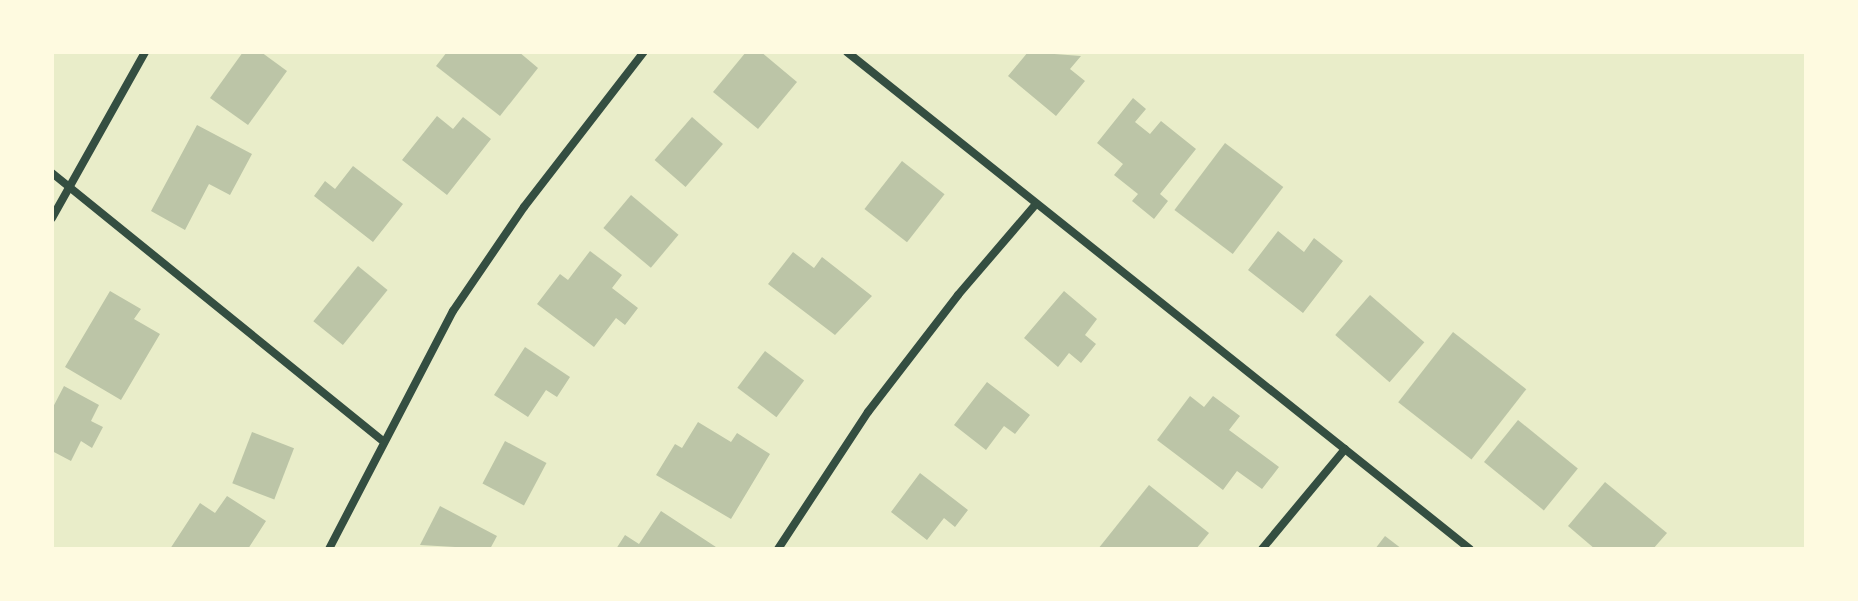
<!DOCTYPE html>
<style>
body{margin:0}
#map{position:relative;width:1858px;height:601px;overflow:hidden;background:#e9edc9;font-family:Commissioner,sans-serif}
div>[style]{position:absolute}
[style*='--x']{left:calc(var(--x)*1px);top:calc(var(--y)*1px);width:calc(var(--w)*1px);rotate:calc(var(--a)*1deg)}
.building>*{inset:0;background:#bcc5a7;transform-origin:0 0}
.minor>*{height:8px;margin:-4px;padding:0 4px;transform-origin:4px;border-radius:4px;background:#344e41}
span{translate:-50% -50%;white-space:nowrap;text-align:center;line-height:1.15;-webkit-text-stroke:6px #fefae0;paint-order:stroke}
.frame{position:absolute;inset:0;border:54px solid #fefae0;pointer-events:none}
</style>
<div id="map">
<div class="building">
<i style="clip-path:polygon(243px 52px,261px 52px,287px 71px,248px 125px,210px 98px)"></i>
<i style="clip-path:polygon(447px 52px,519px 52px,538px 68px,500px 116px,436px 66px)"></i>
<i style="clip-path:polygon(746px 52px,761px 52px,797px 82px,758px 129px,713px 92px)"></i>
<i style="clip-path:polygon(1028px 52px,1081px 56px,1070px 69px,1085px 81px,1056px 116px,1008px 76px)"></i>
<i style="clip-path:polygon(1133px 98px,1146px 109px,1135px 122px,1150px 134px,1161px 121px,1196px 149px,1160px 194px,1168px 201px,1154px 219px,1132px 201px,1138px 194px,1114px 175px,1123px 164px,1097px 143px)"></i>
<i style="clip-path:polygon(437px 116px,453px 129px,463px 117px,491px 139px,447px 195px,402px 160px)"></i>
<i style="left:692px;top:117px;width:41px;height:57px;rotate:41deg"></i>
<i style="clip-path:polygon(197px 125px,252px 154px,230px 195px,209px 184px,185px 230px,151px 211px)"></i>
<i style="left:1225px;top:143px;width:73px;height:84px;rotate:37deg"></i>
<i style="left:902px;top:161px;width:54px;height:61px;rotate:38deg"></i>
<i style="clip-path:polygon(353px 166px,403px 204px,373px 242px,314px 196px,325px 181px,335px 189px)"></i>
<i style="left:631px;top:195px;width:62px;height:43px;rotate:40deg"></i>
<i style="clip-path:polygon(1278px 231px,1304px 252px,1314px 238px,1343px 261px,1303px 313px,1248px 270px)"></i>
<i style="clip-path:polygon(590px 251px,622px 275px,612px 288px,638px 308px,625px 325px,616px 318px,594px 347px,537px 304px,560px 274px,568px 280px)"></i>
<i style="clip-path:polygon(793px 252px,814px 268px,822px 257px,872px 296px,835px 335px,768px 284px)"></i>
<i style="left:358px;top:266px;width:38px;height:71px;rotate:39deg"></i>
<i style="clip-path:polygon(110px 291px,141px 309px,134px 319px,160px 334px,121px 400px,65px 367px)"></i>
<i style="clip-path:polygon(1064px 291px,1097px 319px,1085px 335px,1096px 344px,1081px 363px,1069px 353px,1058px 367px,1024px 338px)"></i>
<i style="left:1370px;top:295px;width:72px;height:53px;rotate:41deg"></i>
<i style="left:1453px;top:332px;width:93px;height:89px;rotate:38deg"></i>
<i style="clip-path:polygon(525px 347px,570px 377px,557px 397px,546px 390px,528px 417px,494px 395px)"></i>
<i style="left:765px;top:351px;width:49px;height:46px;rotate:37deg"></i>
<i style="clip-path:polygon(987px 382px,1030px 415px,1015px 434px,1004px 426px,986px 450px,954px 425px)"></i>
<i style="clip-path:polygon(64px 386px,99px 405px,91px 421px,103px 427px,92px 448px,81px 441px,71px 461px,52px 451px,52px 409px)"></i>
<i style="clip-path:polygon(1190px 396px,1204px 407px,1213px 396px,1240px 416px,1229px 430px,1279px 467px,1262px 489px,1237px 471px,1223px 490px,1157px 440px)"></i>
<i style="left:1518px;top:420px;width:77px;height:54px;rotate:39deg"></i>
<i style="clip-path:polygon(698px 422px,731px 442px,737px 433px,770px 454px,731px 519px,656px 475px,675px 444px,682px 448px)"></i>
<i style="left:252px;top:432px;width:45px;height:55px;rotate:21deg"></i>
<i style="left:505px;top:441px;width:47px;height:48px;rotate:28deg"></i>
<i style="clip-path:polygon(920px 473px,968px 510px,955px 527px,944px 518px,927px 540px,891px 512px)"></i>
<i style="clip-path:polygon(1605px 482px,1667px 533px,1653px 549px,1595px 549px,1568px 526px)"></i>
<i style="clip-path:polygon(1149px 485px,1209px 533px,1196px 549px,1098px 549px)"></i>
<i style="clip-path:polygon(227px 496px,266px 521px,248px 549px,170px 549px,200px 503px,215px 513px)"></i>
<i style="clip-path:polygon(440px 506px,497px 536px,490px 549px,420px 545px)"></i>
<i style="clip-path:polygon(661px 511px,719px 549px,616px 549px,625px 535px,639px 544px)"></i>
<i style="clip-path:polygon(1385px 536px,1402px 549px,1375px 549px)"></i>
</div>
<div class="minor">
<i style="--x:847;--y:52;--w:797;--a:38.58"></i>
<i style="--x:52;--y:173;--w:424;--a:39"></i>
<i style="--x:52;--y:218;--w:190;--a:-60.7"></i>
<i style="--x:329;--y:549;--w:268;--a:-62.5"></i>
<i style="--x:453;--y:311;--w:126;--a:-55.7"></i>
<i style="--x:524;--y:207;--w:196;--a:-52.3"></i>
<i style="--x:778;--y:549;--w:164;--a:-56.7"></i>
<i style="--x:868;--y:412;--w:148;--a:-52.4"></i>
<i style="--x:958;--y:295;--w:120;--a:-49.4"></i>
<i style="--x:1262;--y:549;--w:130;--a:-50.3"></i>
</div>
<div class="frame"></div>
</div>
